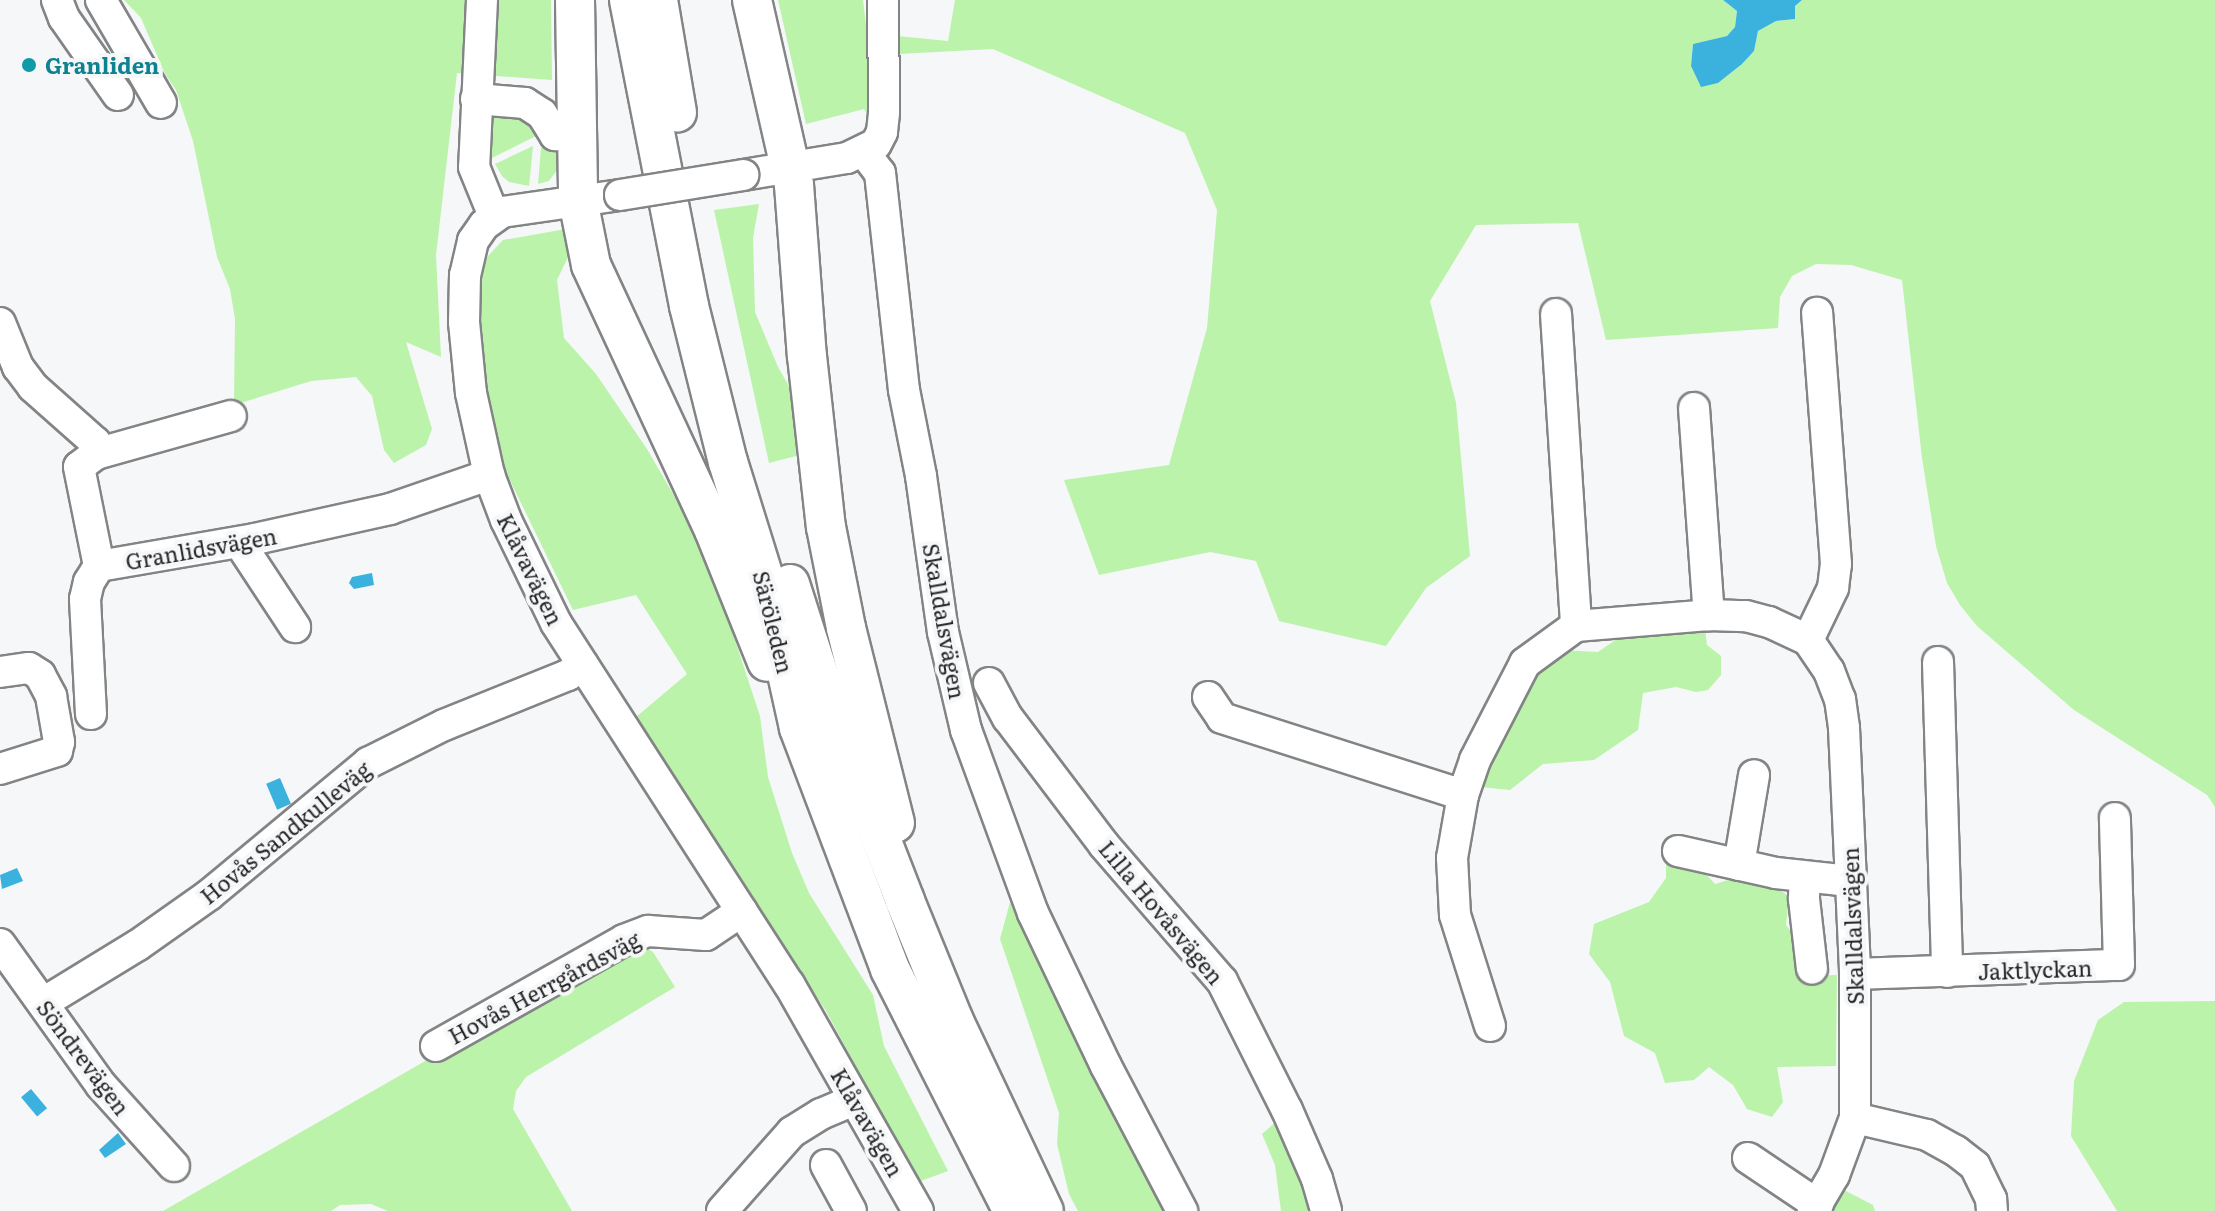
<!DOCTYPE html>
<meta charset="utf-8">
<style>
body{margin:0}
#map{position:relative;width:2215px;height:1211px;overflow:hidden;background:#f6f7f9;font-family:Literata,serif}
div>[style]{position:absolute}
[style*='--x']{left:calc(var(--x)*1px);top:calc(var(--y)*1px);width:calc(var(--w)*1px);rotate:calc(var(--a)*1deg)}
.green>*{inset:0;background:#bbf3aa}
.water>*{inset:0;background:#3bb1de;transform-origin:0 0}
.roads{filter:drop-shadow(2px 0 #838485) drop-shadow(-2px 0 #838485) drop-shadow(0 2px #838485) drop-shadow(0 -2px #838485)}
.minor>*{height:30px;margin:-15px;padding:0 15px;transform-origin:15px;border-radius:15px;background:#fff}
.major>*{height:38px;margin:-19px;padding:0 19px;transform-origin:19px;border-radius:19px;background:#fff}
.bridges{filter:drop-shadow(2px 0 #838485) drop-shadow(-2px 0 #838485) drop-shadow(0 2px #838485) drop-shadow(0 -2px #838485)}
.minor-bridge>*{height:30px;margin:-15px;padding:0 15px;transform-origin:15px;border-radius:15px;background:#fff}
.dots>*{width:22px;height:22px;translate:-50% -50%;box-sizing:border-box;border:4px solid #f6f7f9;border-radius:50%}
span{translate:-50% -50%;white-space:nowrap;text-align:center;line-height:1.15;-webkit-text-stroke:8px #f6f7f9;paint-order:stroke}
.culture-label{font-size:22px;color:#0d838f;font-weight:700}
.left{translate:0 -50%;text-align:left}
.street-label{font-size:22px;color:#262627}
</style>
<div id="map">
<div class="green">
<i style="clip-path:polygon(124px 0,551px 0,552px 80px,457px 73px,436px 255px,441px 357px,406px 342px,432px 429px,426px 445px,394px 463px,384px 450px,372px 396px,356px 377px,311px 381px,234px 405px,235px 319px,230px 289px,217px 257px,193px 141px,176px 90px,165px 74px,141px 18px)"></i>
<i style="clip-path:polygon(778px 0,863px 0,867px 33px,948px 41px,955px 0,1723px 0,1737px 11px,1735px 27px,1727px 36px,1693px 44px,1691px 66px,1701px 86px,1718px 83px,1742px 64px,1754px 51px,1758px 31px,1776px 21px,1795px 19px,1795px 6px,1802px 0,2215px 0,2215px 807px,2207px 795px,2074px 710px,1977px 626px,1960px 605px,1947px 583px,1936px 546px,1922px 458px,1902px 280px,1851px 265px,1816px 264px,1792px 276px,1780px 297px,1778px 328px,1606px 340px,1578px 223px,1476px 225px,1430px 301px,1456px 403px,1470px 556px,1426px 588px,1386px 646px,1279px 621px,1256px 561px,1210px 552px,1099px 575px,1064px 480px,1169px 465px,1207px 328px,1217px 210px,1185px 133px,993px 49px,899px 54px,888px 146px,864px 109px,806px 124px)"></i>
<i style="clip-path:polygon(493px 114px,522px 118px,536px 136px,492px 158px,487px 140px,488px 120px)"></i>
<i style="clip-path:polygon(551px 144px,557px 149px,560px 166px,549px 181px,538px 184px,541px 148px)"></i>
<i style="clip-path:polygon(533px 146px,529px 186px,509px 182px,502px 176px,495px 164px)"></i>
<i style="clip-path:polygon(759px 204px,753px 238px,755px 312px,778px 367px,798px 402px,796px 456px,769px 463px,714px 210px)"></i>
<i style="clip-path:polygon(583px 226px,557px 280px,564px 338px,596px 374px,647px 449px,705px 549px,760px 716px,768px 777px,792px 853px,809px 893px,873px 995px,884px 1046px,948px 1171px,918px 1182px,826px 1011px,668px 775px,636px 717px,687px 674px,636px 595px,573px 610px,503px 466px,479px 358px,478px 292px,482px 271px,488px 256px,503px 240px)"></i>
<i style="clip-path:polygon(1704px 621px,1707px 645px,1721px 656px,1721px 675px,1708px 690px,1696px 692px,1676px 687px,1643px 693px,1638px 730px,1594px 760px,1543px 764px,1510px 790px,1481px 787px,1488px 762px,1535px 672px,1561px 650px,1598px 652px,1627px 632px)"></i>
<i style="clip-path:polygon(1681px 862px,1703px 871px,1715px 884px,1738px 877px,1775px 885px,1789px 897px,1786px 925px,1798px 940px,1802px 976px,1837px 975px,1836px 1066px,1777px 1067px,1783px 1102px,1772px 1117px,1747px 1109px,1733px 1085px,1709px 1067px,1694px 1080px,1665px 1083px,1655px 1053px,1624px 1036px,1610px 982px,1589px 954px,1594px 924px,1649px 902px,1666px 878px,1666px 863px)"></i>
<i style="clip-path:polygon(1010px 902px,1050px 976px,1078px 1047px,1096px 1067px,1168px 1211px,1078px 1211px,1069px 1194px,1057px 1144px,1059px 1113px,1000px 939px)"></i>
<i style="clip-path:polygon(635px 941px,653px 952px,675px 987px,526px 1077px,516px 1091px,513px 1109px,572px 1211px,388px 1211px,371px 1204px,340px 1205px,331px 1211px,163px 1211px)"></i>
<i style="clip-path:polygon(2215px 1001px,2215px 1211px,2117px 1211px,2071px 1136px,2074px 1081px,2098px 1020px,2124px 1002px)"></i>
<i style="clip-path:polygon(1277px 1121px,1300px 1162px,1314px 1211px,1281px 1211px,1275px 1165px,1262px 1134px)"></i>
<i style="clip-path:polygon(1844px 1190px,1873px 1205px,1875px 1211px,1830px 1211px)"></i>
</div>
<div class="water">
<i style="clip-path:polygon(1723px 0,1802px 0,1795px 6px,1795px 19px,1776px 21px,1758px 31px,1754px 51px,1742px 64px,1718px 83px,1701px 87px,1691px 66px,1693px 44px,1727px 36px,1735px 27px,1737px 11px)"></i>
<i style="clip-path:polygon(372px 573px,374px 585px,354px 589px,349px 583px,352px 577px)"></i>
<i style="left:280px;top:778px;width:28px;height:15px;rotate:67deg"></i>
<i style="clip-path:polygon(17px 868px,23px 881px,2px 889px,0 875px)"></i>
<i style="left:31px;top:1089px;width:25px;height:13px;rotate:50deg"></i>
<i style="clip-path:polygon(118px 1133px,126px 1144px,105px 1158px,99px 1150px)"></i>
</div>
<div class="roads">
<div class="minor">
<i style="--x:57;--y:0;--w:19;--a:69"></i>
<i style="--x:64;--y:18;--w:94;--a:55"></i>
<i style="--x:101;--y:0;--w:119;--a:59.8"></i>
<i style="--x:482;--y:0;--w:167;--a:92.7"></i>
<i style="--x:474;--y:167;--w:53;--a:67.8"></i>
<i style="--x:476;--y:99;--w:49;--a:4.7"></i>
<i style="--x:525;--y:103;--w:20;--a:33"></i>
<i style="--x:542;--y:114;--w:25;--a:58"></i>
<i style="--x:555;--y:135;--w:21;--a:3"></i>
<i style="--x:864;--y:152;--w:26;--a:53"></i>
<i style="--x:880;--y:173;--w:218;--a:83.7"></i>
<i style="--x:904;--y:390;--w:88;--a:78.8"></i>
<i style="--x:921;--y:476;--w:158;--a:82"></i>
<i style="--x:943;--y:632;--w:101;--a:76.8"></i>
<i style="--x:966;--y:730;--w:195;--a:69.9"></i>
<i style="--x:1033;--y:913;--w:170;--a:64.5"></i>
<i style="--x:1106;--y:1066;--w:164;--a:62.3"></i>
<i style="--x:743;--y:175;--w:105;--a:-9.3"></i>
<i style="--x:847;--y:158;--w:32;--a:-26"></i>
<i style="--x:876;--y:144;--w:13;--a:-63"></i>
<i style="--x:882;--y:132;--w:19;--a:-84"></i>
<i style="--x:884;--y:113;--w:113;--a:-90.5"></i>
<i style="--x:620;--y:195;--w:119;--a:171.8"></i>
<i style="--x:502;--y:212;--w:22;--a:144"></i>
<i style="--x:484;--y:225;--w:19;--a:125"></i>
<i style="--x:473;--y:241;--w:35;--a:103"></i>
<i style="--x:465;--y:275;--w:47;--a:91.2"></i>
<i style="--x:464;--y:322;--w:71;--a:84.4"></i>
<i style="--x:471;--y:393;--w:84;--a:77.6"></i>
<i style="--x:489;--y:475;--w:48;--a:69.3"></i>
<i style="--x:506;--y:520;--w:114;--a:64.1"></i>
<i style="--x:556;--y:623;--w:430;--a:57.2"></i>
<i style="--x:789;--y:984;--w:261;--a:60.4"></i>
<i style="--x:1556;--y:314;--w:313;--a:86.3"></i>
<i style="--x:0;--y:323;--w:48;--a:67.8"></i>
<i style="--x:18;--y:367;--w:25;--a:53"></i>
<i style="--x:33;--y:387;--w:83;--a:41.6"></i>
<i style="--x:95;--y:442;--w:12;--a:85"></i>
<i style="--x:96;--y:454;--w:21;--a:143"></i>
<i style="--x:79;--y:467;--w:101;--a:78.6"></i>
<i style="--x:99;--y:566;--w:158;--a:-9.8"></i>
<i style="--x:255;--y:539;--w:138;--a:-12.5"></i>
<i style="--x:390;--y:509;--w:105;--a:-19"></i>
<i style="--x:1694;--y:408;--w:208;--a:85.9"></i>
<i style="--x:96;--y:454;--w:140;--a:-15.7"></i>
<i style="--x:239;--y:542;--w:102;--a:56.6"></i>
<i style="--x:1808;--y:640;--w:58;--a:-64.3"></i>
<i style="--x:1833;--y:588;--w:24;--a:-83"></i>
<i style="--x:1836;--y:564;--w:252;--a:-94.3"></i>
<i style="--x:1938;--y:662;--w:310;--a:88.3"></i>
<i style="--x:0;--y:672;--w:29;--a:-8"></i>
<i style="--x:29;--y:668;--w:13;--a:32"></i>
<i style="--x:40;--y:675;--w:24;--a:62"></i>
<i style="--x:51;--y:696;--w:47;--a:80.1"></i>
<i style="--x:59;--y:742;--w:9;--a:103"></i>
<i style="--x:57;--y:751;--w:60;--a:162.5"></i>
<i style="--x:989;--y:683;--w:40;--a:62"></i>
<i style="--x:1008;--y:718;--w:159;--a:52.9"></i>
<i style="--x:1104;--y:845;--w:180;--a:49.1"></i>
<i style="--x:1222;--y:981;--w:144;--a:63.3"></i>
<i style="--x:1287;--y:1110;--w:75;--a:66.5"></i>
<i style="--x:1317;--y:1179;--w:33;--a:74"></i>
<i style="--x:1208;--y:697;--w:25;--a:56"></i>
<i style="--x:1222;--y:718;--w:253;--a:17.7"></i>
<i style="--x:91;--y:714;--w:115;--a:-93"></i>
<i style="--x:85;--y:599;--w:17;--a:-77"></i>
<i style="--x:89;--y:582;--w:19;--a:-58"></i>
<i style="--x:1678;--y:851;--w:100;--a:12.7"></i>
<i style="--x:1776;--y:873;--w:74;--a:6.2"></i>
<i style="--x:1739;--y:865;--w:91;--a:-80.5"></i>
<i style="--x:1805;--y:877;--w:22;--a:93"></i>
<i style="--x:1804;--y:899;--w:70;--a:83.5"></i>
<i style="--x:0;--y:944;--w:173;--a:54.4"></i>
<i style="--x:101;--y:1085;--w:109;--a:48"></i>
<i style="--x:1855;--y:974;--w:264;--a:-2"></i>
<i style="--x:2119;--y:965;--w:147;--a:-91.6"></i>
<i style="--x:43;--y:1003;--w:111;--a:-31.4"></i>
<i style="--x:138;--y:945;--w:87;--a:-35.2"></i>
<i style="--x:209;--y:895;--w:207;--a:-39.7"></i>
<i style="--x:368;--y:763;--w:85;--a:-26.6"></i>
<i style="--x:444;--y:725;--w:134;--a:-22"></i>
<i style="--x:568;--y:675;--w:18;--a:-34"></i>
<i style="--x:1490;--y:1026;--w:116;--a:-107.5"></i>
<i style="--x:1455;--y:915;--w:57;--a:-93"></i>
<i style="--x:1452;--y:858;--w:64;--a:-80.1"></i>
<i style="--x:1463;--y:795;--w:37;--a:-71"></i>
<i style="--x:1475;--y:760;--w:109;--a:-62.7"></i>
<i style="--x:1525;--y:663;--w:63;--a:-36"></i>
<i style="--x:1576;--y:626;--w:133;--a:-4.7"></i>
<i style="--x:1709;--y:615;--w:37;--a:2"></i>
<i style="--x:1746;--y:616;--w:24;--a:15"></i>
<i style="--x:1769;--y:622;--w:43;--a:24.8"></i>
<i style="--x:1808;--y:640;--w:37;--a:56"></i>
<i style="--x:1829;--y:671;--w:30;--a:69"></i>
<i style="--x:1840;--y:699;--w:29;--a:82"></i>
<i style="--x:1844;--y:728;--w:246;--a:87.4"></i>
<i style="--x:1855;--y:974;--w:144;--a:90"></i>
<i style="--x:1855;--y:1118;--w:61;--a:110.2"></i>
<i style="--x:1834;--y:1175;--w:42;--a:120.3"></i>
<i style="--x:436;--y:1046;--w:216;--a:-29.4"></i>
<i style="--x:624;--y:940;--w:26;--a:-21"></i>
<i style="--x:648;--y:931;--w:58;--a:3.9"></i>
<i style="--x:706;--y:935;--w:43;--a:-33.7"></i>
<i style="--x:1855;--y:1118;--w:74;--a:13.3"></i>
<i style="--x:1927;--y:1135;--w:33;--a:29"></i>
<i style="--x:1956;--y:1151;--w:24;--a:38"></i>
<i style="--x:1975;--y:1166;--w:37;--a:64"></i>
<i style="--x:1991;--y:1199;--w:12;--a:85"></i>
<i style="--x:1748;--y:1158;--w:84;--a:33.9"></i>
<i style="--x:826;--y:1165;--w:52;--a:61.5"></i>
<i style="--x:722;--y:1211;--w:106;--a:-48.5"></i>
<i style="--x:792;--y:1132;--w:34;--a:-32"></i>
<i style="--x:821;--y:1114;--w:36;--a:-23"></i>
</div>
<div class="major">
<i style="--x:575;--y:0;--w:200;--a:89.1"></i>
<i style="--x:578;--y:200;--w:66;--a:78.7"></i>
<i style="--x:591;--y:265;--w:292;--a:65.1"></i>
<i style="--x:714;--y:530;--w:142;--a:68.1"></i>
<i style="--x:629;--y:0;--w:312;--a:78.9"></i>
<i style="--x:689;--y:306;--w:161;--a:76"></i>
<i style="--x:728;--y:462;--w:141;--a:72.7"></i>
<i style="--x:770;--y:597;--w:134;--a:77.5"></i>
<i style="--x:799;--y:728;--w:258;--a:69.3"></i>
<i style="--x:890;--y:969;--w:271;--a:63.1"></i>
<i style="--x:658;--y:0;--w:114;--a:80.4"></i>
<i style="--x:752;--y:0;--w:190;--a:77.2"></i>
<i style="--x:794;--y:185;--w:171;--a:85.7"></i>
<i style="--x:807;--y:356;--w:172;--a:83.7"></i>
<i style="--x:826;--y:527;--w:103;--a:78.8"></i>
<i style="--x:846;--y:628;--w:201;--a:75.9"></i>
<i style="--x:790;--y:584;--w:119;--a:72.3"></i>
<i style="--x:826;--y:697;--w:219;--a:68.8"></i>
<i style="--x:905;--y:901;--w:130;--a:67.8"></i>
<i style="--x:954;--y:1021;--w:210;--a:64.7"></i>
</div>
</div>
<div class="bridges">
<div class="minor-bridge">
<i style="--x:620;--y:195;--w:125;--a:-9.2"></i>
</div>
</div>
<div class="dots">
<i style="left:29px;top:65px;background:#0f9aa8"></i>
</div>
<div class="culture-label">
<span class="left" style="left:45px;top:65px">Granliden</span>
</div>
<div class="street-label">
<span style="left:201px;top:548px;rotate:-10deg">Granlidsvägen</span>
<span style="left:531px;top:569px;rotate:64deg">Klåvavägen</span>
<span style="left:945px;top:621px;rotate:80deg">Skalldalsvägen</span>
<span style="left:774px;top:622px;rotate:76deg">Säröleden</span>
<span style="left:285px;top:832px;rotate:-39deg">Hovås Sandkulleväg</span>
<span style="left:1162px;top:912px;rotate:50deg">Lilla Hovåsvägen</span>
<span style="left:1852px;top:926px;rotate:-92deg">Skalldalsvägen</span>
<span style="left:2035px;top:969px;rotate:-2deg">Jaktlyckan</span>
<span style="left:544px;top:987px;rotate:-28deg">Hovås Herrgårdsväg</span>
<span style="left:84px;top:1057px;rotate:53deg">Söndrevägen</span>
<span style="left:868px;top:1122px;rotate:60deg">Klåvavägen</span>
</div>
</div>
